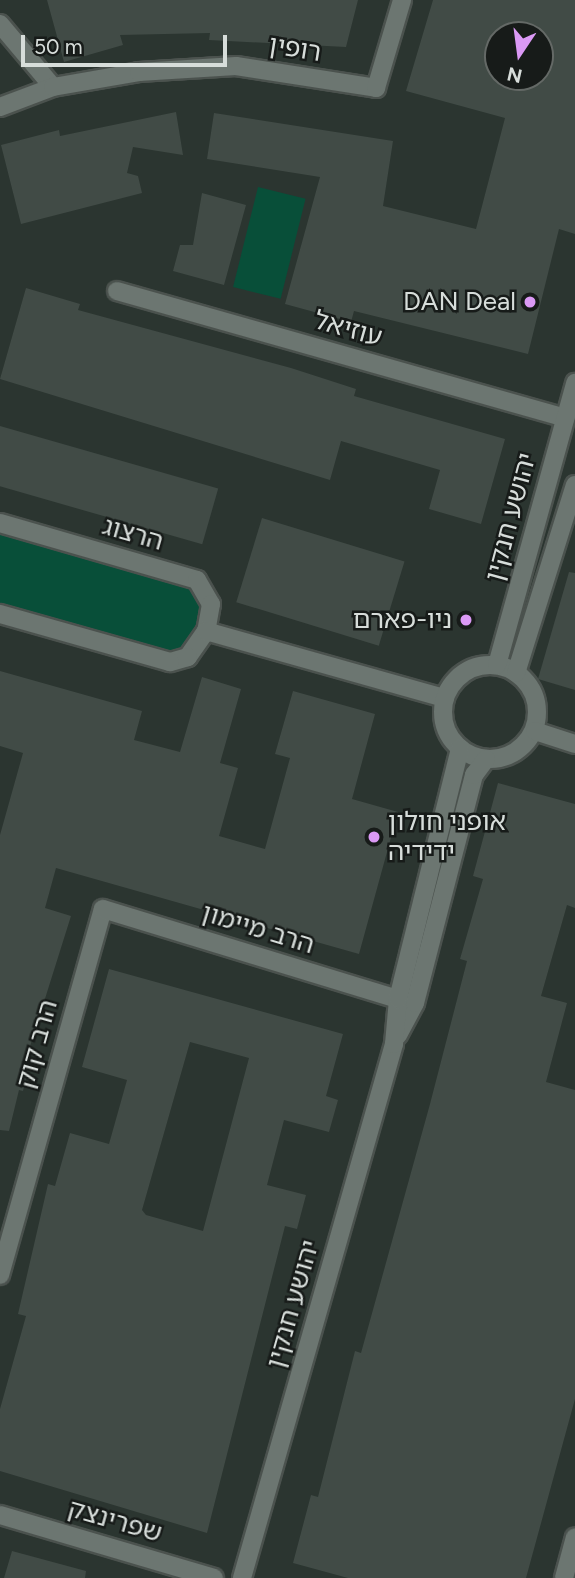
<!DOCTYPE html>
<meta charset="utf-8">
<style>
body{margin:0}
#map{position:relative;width:575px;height:1578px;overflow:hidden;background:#2b3530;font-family:Figtree,"Noto Sans Hebrew",sans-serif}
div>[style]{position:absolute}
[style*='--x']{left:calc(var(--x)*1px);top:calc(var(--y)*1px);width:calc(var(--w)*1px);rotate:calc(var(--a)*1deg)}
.green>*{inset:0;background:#084f39;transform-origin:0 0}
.building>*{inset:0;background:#414b46;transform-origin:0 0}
.roads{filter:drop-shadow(2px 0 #4b524e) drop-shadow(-2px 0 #4b524e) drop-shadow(0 2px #4b524e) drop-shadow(0 -2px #4b524e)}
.minor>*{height:18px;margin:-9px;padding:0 9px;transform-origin:9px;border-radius:9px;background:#6c7671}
.minor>.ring{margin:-9px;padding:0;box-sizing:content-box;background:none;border:18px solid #6c7671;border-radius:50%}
.dots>*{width:19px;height:19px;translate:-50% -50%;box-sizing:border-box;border:4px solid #171b19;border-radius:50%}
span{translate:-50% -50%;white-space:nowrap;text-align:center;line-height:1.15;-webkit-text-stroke:5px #171b19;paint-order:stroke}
.street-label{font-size:26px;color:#d7ddda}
.poi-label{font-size:26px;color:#d7ddda}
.right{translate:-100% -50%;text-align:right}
.left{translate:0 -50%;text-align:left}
.north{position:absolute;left:484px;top:21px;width:70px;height:70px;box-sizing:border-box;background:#171b19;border:2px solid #646966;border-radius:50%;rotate:193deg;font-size:19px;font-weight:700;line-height:28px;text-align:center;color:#d7ddda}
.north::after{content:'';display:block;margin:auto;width:24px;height:32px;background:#db99f5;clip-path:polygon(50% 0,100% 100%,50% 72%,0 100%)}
.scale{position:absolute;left:21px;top:35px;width:206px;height:32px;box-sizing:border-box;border:4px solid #d7ddda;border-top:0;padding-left:9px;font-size:21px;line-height:24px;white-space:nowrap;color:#d7ddda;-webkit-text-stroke:5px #171b19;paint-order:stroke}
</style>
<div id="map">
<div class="green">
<i style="left:258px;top:187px;width:49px;height:103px;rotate:14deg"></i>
<i style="clip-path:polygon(0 523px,197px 580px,211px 604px,206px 631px,170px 662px,0 614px)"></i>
</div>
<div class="building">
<i style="clip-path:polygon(47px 0,358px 0,346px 47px,209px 40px,210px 33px,120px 35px,123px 45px,64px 62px)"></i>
<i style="clip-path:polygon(evenodd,433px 0,575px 0,575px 234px,559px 229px,528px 354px,354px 311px,351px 322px,285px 304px,320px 177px,207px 159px,214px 113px,393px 141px,383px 206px,476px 229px,505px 118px,406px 91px,433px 0,498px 35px,540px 35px,540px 77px,498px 77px,498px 35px)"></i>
<i style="clip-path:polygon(176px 112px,183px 155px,133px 147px,127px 173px,138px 176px,142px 193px,21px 224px,1px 145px,59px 130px,60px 136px)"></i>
<i style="clip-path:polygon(202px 193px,246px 205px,224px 285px,173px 271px,180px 245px,193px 245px)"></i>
<i style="clip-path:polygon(26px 288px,80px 304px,78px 310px,291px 368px,356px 389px,354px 396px,505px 439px,481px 524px,429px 509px,440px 470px,341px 441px,330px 480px,0 379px)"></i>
<i style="left:0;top:426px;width:227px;height:58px;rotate:16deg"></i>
<i style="left:262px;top:518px;width:149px;height:88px;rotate:17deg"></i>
<i style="clip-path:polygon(569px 572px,575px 573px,575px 690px,538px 679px)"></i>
<i style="clip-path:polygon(0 671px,142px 711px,134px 740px,180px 752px,202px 677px,241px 689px,220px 763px,238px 768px,219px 836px,265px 849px,290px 758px,275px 754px,293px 691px,375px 714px,352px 799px,398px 812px,359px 954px,56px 868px,45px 908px,71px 916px,27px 1056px,31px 1057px,23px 1091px,19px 1090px,9px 1131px,0 1130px,0 835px,23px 753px,0 746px)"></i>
<i style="clip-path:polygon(498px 783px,575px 804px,575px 908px,567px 905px,541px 996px,567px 1003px,546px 1082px,575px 1090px,575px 1399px,526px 1578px,348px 1578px,293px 1563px,311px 1495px,318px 1497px,355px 1351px,361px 1353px,430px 1104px,467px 961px,460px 959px,483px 879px,473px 876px)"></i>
<i style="clip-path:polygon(evenodd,109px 969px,343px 1034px,326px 1096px,338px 1100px,329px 1132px,284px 1120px,267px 1185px,306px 1195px,297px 1229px,285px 1226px,207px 1533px,0 1471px,0 1409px,26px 1316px,18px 1314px,48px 1184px,55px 1186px,70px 1133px,109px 1144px,127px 1080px,82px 1067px,109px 969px,190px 1042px,249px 1058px,203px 1231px,146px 1215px,142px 1210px,190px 1042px)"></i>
<i style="clip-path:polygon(12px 1551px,86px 1571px,85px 1578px,4px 1578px)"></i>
</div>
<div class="roads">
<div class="minor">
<i style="--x:0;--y:24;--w:82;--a:49.9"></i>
<i style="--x:0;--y:107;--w:57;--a:-20.7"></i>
<i style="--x:53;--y:87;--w:87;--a:-9.9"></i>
<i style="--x:139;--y:72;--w:97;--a:-3.5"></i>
<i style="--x:236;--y:66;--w:142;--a:8.9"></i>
<i style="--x:376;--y:88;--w:92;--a:-73.5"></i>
<i style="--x:117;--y:291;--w:466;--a:15.8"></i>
<i style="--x:0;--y:523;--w:205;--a:16.1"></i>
<i style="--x:197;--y:580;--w:28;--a:60"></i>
<i style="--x:211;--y:604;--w:27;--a:100"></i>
<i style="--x:206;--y:631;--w:32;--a:125"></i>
<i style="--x:188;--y:657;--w:19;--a:164"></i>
<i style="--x:170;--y:662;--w:177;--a:-164.2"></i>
<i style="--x:206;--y:631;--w:248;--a:15.7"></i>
<i class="ring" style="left:443px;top:665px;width:76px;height:76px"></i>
<i style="--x:497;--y:665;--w:293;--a:-74.5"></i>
<i style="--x:516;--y:673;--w:197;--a:-72.6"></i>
<i style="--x:535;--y:731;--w:42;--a:18"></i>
<i style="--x:398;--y:1035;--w:36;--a:-62"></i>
<i style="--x:415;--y:1003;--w:236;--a:-75.5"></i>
<i style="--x:474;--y:775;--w:20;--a:-53"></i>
<i style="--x:0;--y:1275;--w:380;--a:-74.3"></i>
<i style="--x:103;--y:909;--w:308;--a:17"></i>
<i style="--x:0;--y:1515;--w:223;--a:16.4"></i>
<i style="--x:242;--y:1578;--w:555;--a:-74.11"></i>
<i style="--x:394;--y:1044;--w:45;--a:-84.9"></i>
<i style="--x:398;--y:999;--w:258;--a:-76.1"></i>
<i style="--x:564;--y:1578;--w:42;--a:-75"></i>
</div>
</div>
<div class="dots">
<i style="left:530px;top:302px;background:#db99f5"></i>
<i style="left:466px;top:620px;background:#db99f5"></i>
<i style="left:374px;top:837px;background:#db99f5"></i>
</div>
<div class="street-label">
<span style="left:295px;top:49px;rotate:9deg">רופין</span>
<span style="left:348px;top:329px;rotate:16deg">עוזיאל</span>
<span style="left:511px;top:517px;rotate:-75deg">יהושע חנקין</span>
<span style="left:133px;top:534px;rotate:16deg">הרצוג</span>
<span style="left:258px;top:929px;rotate:17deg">הרב מיימון</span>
<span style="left:37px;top:1044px;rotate:-74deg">הרב קוק</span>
<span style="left:293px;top:1304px;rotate:-74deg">יהושע חנקין</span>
<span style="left:115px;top:1521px;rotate:16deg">שפרינצק</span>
</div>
<div class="poi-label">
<span class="right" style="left:516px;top:302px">DAN Deal</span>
<span class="right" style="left:452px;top:620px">ניו-פארם</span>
<span class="left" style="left:388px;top:837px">אופני חולון<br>ידידיה</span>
</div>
<div class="north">N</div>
<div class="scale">50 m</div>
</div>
